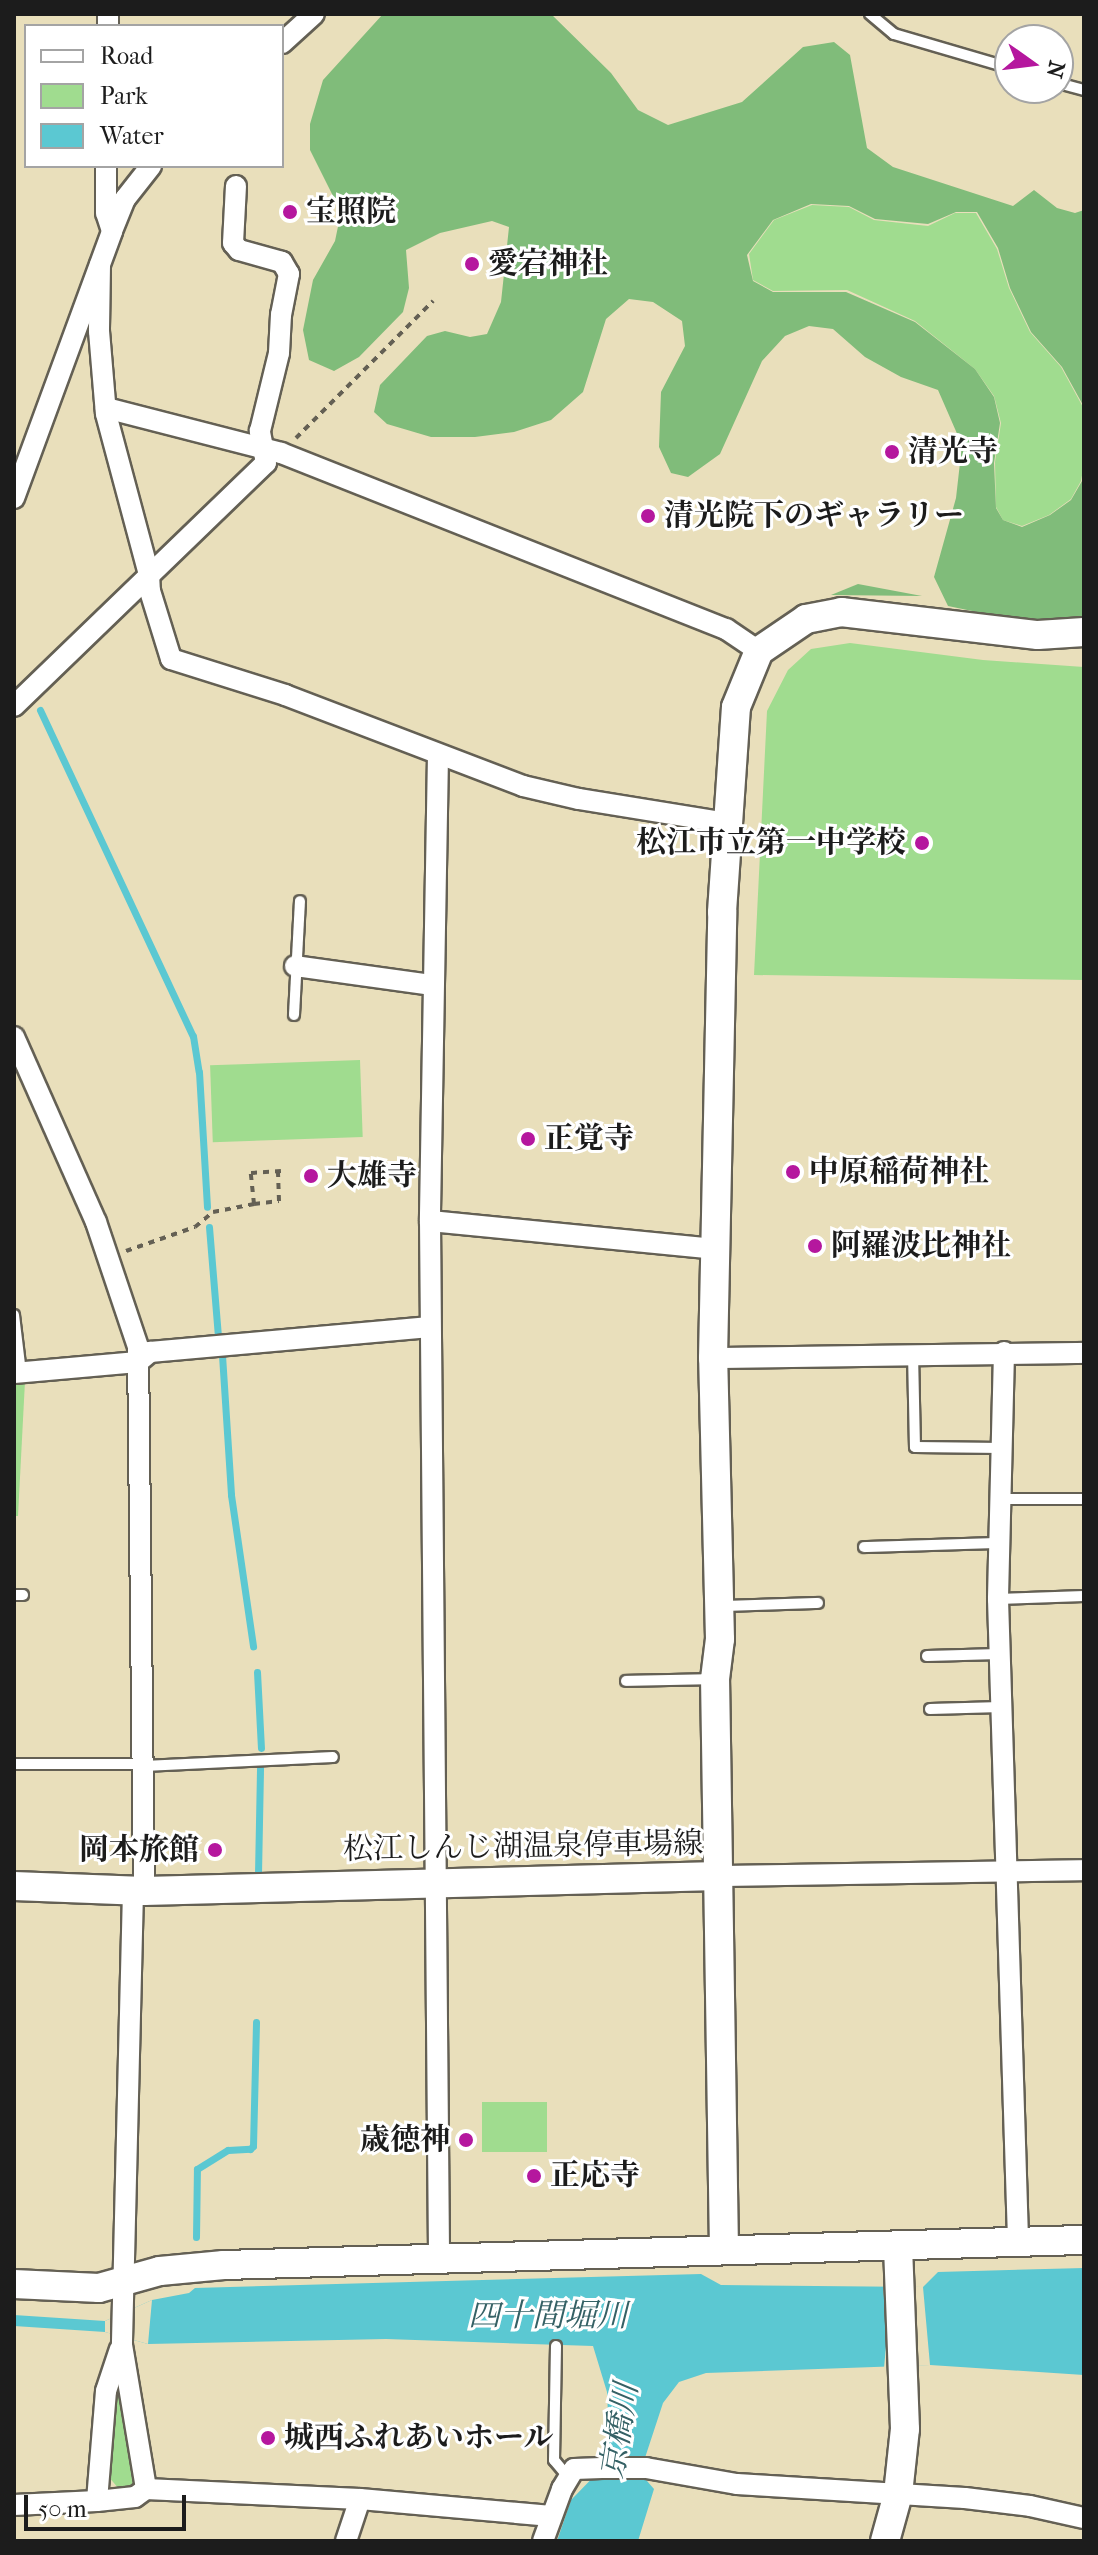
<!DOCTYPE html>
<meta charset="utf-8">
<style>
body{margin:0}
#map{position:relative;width:1098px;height:2555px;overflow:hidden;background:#e9dfbb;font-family:"IM FELL French Canon","Noto Serif JP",serif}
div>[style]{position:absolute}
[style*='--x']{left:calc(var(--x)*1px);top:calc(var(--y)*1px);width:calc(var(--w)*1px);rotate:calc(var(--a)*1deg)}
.green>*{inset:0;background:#a0dc8f;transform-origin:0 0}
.forest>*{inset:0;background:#80bc7a}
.water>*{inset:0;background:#5bc8d2}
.pier>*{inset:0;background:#e9dfbb}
.stream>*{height:7px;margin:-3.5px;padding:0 3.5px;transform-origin:3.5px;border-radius:3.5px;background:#5bc8d2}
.path>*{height:4px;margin-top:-2px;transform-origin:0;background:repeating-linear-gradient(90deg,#646054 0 6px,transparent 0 12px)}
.roads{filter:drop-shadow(2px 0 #646054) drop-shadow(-2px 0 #646054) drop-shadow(0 2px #646054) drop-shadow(0 -2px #646054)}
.lane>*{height:10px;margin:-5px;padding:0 5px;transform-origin:5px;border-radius:5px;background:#fff}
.street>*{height:20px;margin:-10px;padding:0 10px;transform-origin:10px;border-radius:10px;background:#fff}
.secondary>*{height:28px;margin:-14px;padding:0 14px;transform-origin:14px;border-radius:14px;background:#fff}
.dots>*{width:22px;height:22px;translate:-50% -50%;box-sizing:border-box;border:4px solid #fff;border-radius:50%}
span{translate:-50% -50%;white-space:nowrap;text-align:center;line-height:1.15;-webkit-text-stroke:6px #fff;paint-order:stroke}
.poi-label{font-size:30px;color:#1c1c1c;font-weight:700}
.left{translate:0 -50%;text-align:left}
.right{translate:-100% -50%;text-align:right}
.street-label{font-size:30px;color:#1c1c1c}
.water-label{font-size:32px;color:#356165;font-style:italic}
.frame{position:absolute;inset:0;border:16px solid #1c1c1c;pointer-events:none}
.legend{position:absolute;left:24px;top:24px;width:260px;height:144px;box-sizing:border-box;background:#fff;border:2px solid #a4a4a4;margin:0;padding:10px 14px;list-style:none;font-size:24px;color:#1c1c1c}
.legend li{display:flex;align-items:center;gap:16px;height:40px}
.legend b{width:40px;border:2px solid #a4a4a4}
.north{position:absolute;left:994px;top:24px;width:80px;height:80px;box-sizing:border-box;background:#fff;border:2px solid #a4a4a4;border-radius:50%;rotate:104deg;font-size:22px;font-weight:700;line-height:32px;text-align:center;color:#1c1c1c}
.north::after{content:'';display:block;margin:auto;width:28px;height:36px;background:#b5179e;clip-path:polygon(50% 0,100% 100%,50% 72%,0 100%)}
.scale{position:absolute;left:24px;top:2495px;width:162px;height:36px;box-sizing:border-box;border:4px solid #1c1c1c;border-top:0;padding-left:10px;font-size:24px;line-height:28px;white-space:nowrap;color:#1c1c1c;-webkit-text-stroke:6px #fff;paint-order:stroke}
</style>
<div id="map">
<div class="green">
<i style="clip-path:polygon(812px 205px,849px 207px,874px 220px,928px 226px,955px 213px,976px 213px,997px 249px,1009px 288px,1030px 332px,1061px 367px,1084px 409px,1084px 464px,1081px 481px,1071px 499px,1049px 515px,1022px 526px,1003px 520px,996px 507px,995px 462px,1001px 423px,994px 396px,975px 369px,915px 321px,847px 290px,773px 291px,753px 280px,749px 254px,774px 220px)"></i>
<i style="clip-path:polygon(850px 643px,983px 660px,1084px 667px,1084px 980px,754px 975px,767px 711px,788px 670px,811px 649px)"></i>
<i style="left:360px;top:1060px;width:77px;height:150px;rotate:88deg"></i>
<i style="clip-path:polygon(25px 1381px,18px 1516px,14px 1516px,14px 1382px)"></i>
<i style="left:482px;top:2102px;width:65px;height:50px"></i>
<i style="clip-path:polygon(123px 2385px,135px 2484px,119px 2489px,108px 2476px,116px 2390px)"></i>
</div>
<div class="forest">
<i style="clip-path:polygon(383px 14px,551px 14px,611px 73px,638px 110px,668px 125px,742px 102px,803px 47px,834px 42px,850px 55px,867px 148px,893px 167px,1013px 206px,1034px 190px,1057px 208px,1075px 213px,1084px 210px,1084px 407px,1062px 367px,1031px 332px,1010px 288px,998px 248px,977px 212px,956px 212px,928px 224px,875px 219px,849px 206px,811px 204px,773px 220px,747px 255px,753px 281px,773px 292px,846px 292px,915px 322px,975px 369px,994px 397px,1000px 423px,994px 463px,996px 508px,1003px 520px,1022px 527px,1050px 515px,1071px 500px,1082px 481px,1084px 466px,1084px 620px,1030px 623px,948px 606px,934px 577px,956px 498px,962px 445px,938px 390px,901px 377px,865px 357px,833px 329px,809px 326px,785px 336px,762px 361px,720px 454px,688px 477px,671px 473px,659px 447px,661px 392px,685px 346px,682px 321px,653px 302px,629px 299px,606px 319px,583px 392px,551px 420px,514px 432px,475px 437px,431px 437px,387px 424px,374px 412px,380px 385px,427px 336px,445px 331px,470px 337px,487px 334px,501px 302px,509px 227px,492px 221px,440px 233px,406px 250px,409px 288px,403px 312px,359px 357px,334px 371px,309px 360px,303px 330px,313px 280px,335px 241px,341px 212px,310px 150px,310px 124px,323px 80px)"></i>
<i style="clip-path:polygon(858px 584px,922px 596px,831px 595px)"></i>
</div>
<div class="water">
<i style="clip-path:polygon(1084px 2268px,1084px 2375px,930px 2365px,706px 2373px,679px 2382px,663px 2403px,640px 2473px,654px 2489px,638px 2541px,557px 2541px,571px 2500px,610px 2460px,607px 2392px,593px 2346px,386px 2339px,148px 2344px,105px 2332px,14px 2326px,14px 2315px,105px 2321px,152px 2300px,189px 2293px,195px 2288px,701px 2274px,721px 2285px,923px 2287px,938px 2272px)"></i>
</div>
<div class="pier">
<i style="clip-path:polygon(883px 2286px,923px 2287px,930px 2365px,884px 2368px,887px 2335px)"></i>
<i style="clip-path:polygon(152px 2300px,148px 2344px,105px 2332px,105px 2321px)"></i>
</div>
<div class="stream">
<i style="--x:40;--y:710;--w:360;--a:64.9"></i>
<i style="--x:193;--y:1036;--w:36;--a:81"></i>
<i style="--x:199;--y:1072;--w:135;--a:86.6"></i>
<i style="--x:209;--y:1227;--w:109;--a:85.3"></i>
<i style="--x:222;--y:1355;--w:140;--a:86.3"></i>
<i style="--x:231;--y:1495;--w:153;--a:81.7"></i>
<i style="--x:257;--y:1672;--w:76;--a:87"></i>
<i style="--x:258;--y:1874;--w:106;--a:-88.9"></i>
<i style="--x:196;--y:2237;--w:68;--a:-89.2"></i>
<i style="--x:197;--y:2169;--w:36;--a:-32"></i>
<i style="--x:228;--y:2150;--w:22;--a:-3"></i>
<i style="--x:250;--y:2149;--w:4;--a:-45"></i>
<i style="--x:253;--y:2146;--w:124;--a:-88.6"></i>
</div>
<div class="path">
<i style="--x:296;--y:438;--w:194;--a:-45"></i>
<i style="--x:254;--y:1204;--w:25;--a:-7"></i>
<i style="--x:279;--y:1201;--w:29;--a:-92"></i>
<i style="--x:126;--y:1251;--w:73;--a:-19.2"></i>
<i style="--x:195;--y:1227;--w:23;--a:-40"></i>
<i style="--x:213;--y:1212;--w:42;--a:-11"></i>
<i style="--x:254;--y:1204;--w:31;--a:-96"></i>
<i style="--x:251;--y:1173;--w:30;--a:-4"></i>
</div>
<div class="roads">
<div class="lane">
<i style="--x:870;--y:14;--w:31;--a:40"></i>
<i style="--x:894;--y:34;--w:121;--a:16.3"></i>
<i style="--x:1058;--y:83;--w:27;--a:15"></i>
<i style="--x:294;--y:1015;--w:114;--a:-87"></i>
<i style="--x:14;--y:1315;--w:58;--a:83.1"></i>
<i style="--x:913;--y:1353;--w:94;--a:88.8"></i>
<i style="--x:915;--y:1447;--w:87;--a:0.7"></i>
<i style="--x:1000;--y:1499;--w:84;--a:0"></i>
<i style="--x:864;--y:1547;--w:135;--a:-1.7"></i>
<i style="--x:14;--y:1595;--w:9;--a:0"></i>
<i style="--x:998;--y:1599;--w:86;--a:-2"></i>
<i style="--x:722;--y:1606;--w:96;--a:-1.8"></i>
<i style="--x:927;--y:1656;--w:72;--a:-1.6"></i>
<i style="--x:626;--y:1681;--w:87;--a:-1.3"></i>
<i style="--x:930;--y:1709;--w:71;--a:-1.6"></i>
<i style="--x:14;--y:1764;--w:130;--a:0"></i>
<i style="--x:144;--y:1766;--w:189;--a:-2.7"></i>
<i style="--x:556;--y:2346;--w:114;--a:91"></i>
<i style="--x:554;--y:2460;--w:23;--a:50"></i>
</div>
<div class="street">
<i style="--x:108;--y:26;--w:12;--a:-90"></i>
<i style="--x:282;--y:43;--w:43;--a:-42.2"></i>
<i style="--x:112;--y:231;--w:35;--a:-68"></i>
<i style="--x:125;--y:199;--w:42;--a:-51.8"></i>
<i style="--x:100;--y:265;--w:66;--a:90.9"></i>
<i style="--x:99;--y:331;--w:83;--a:85.2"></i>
<i style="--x:106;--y:414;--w:166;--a:75"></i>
<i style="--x:149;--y:574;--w:17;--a:87"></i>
<i style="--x:150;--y:591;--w:71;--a:72.8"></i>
<i style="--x:171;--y:659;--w:120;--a:17.5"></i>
<i style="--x:285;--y:695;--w:255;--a:20.9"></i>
<i style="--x:523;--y:786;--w:57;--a:13.1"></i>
<i style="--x:579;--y:799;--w:150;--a:9.2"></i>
<i style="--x:106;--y:408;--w:181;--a:14.4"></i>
<i style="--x:281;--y:453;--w:479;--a:21.6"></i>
<i style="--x:726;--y:629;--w:40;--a:34"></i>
<i style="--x:14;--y:498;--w:284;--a:-69.8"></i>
<i style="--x:112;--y:231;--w:19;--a:-108"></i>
<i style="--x:106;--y:213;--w:47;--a:-90"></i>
<i style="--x:14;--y:706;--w:350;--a:-44"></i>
<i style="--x:266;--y:463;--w:33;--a:-101"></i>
<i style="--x:260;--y:431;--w:80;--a:-76.3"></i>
<i style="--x:279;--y:353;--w:38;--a:-87"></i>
<i style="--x:281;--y:315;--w:42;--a:-79"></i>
<i style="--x:289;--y:274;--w:14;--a:-120"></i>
<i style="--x:282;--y:262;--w:45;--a:-164.4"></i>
<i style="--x:239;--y:250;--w:9;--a:-131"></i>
<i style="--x:233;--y:243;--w:57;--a:-87"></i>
<i style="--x:438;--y:755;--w:466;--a:91"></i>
<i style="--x:430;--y:1221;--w:1039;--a:89.5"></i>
<i style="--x:295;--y:966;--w:138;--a:7.9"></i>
<i style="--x:14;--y:1037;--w:202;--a:66.1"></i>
<i style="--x:96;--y:1222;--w:132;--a:71.4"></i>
<i style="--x:138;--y:1347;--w:544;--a:89.37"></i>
<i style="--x:430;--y:1221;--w:286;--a:5.6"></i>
<i style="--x:1004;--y:1352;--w:247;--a:91.4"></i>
<i style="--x:998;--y:1599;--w:641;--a:88.21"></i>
<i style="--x:713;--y:1358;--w:371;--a:-0.8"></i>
<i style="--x:14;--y:1373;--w:124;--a:-5.1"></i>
<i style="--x:138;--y:1362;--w:16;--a:-40"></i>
<i style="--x:150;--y:1352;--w:281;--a:-5.1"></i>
<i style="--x:718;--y:1876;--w:366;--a:-0.9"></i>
<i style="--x:133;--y:1891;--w:454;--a:91.4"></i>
<i style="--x:122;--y:2345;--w:146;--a:80.5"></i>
<i style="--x:146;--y:2489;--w:214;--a:2.7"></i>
<i style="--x:360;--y:2499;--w:192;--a:5.1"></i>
<i style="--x:120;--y:2349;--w:44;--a:108.4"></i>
<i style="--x:106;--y:2391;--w:110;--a:94.7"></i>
<i style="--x:97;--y:2501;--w:38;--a:-6"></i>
<i style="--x:135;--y:2497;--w:14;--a:-36"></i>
<i style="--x:14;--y:2505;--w:83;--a:-2.8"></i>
<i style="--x:346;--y:2541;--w:44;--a:-71.6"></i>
<i style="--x:543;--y:2541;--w:55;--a:-69.9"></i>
<i style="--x:562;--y:2489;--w:23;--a:-59"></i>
<i style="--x:574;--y:2469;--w:28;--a:-2"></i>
<i style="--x:602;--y:2468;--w:44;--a:0"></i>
<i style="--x:646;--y:2468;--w:92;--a:10"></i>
<i style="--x:737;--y:2484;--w:228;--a:3.5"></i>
<i style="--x:965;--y:2498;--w:65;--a:7"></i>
<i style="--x:1030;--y:2506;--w:55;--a:12.5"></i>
</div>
<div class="secondary">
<i style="--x:14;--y:1886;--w:130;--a:2.2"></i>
<i style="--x:144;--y:1891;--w:574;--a:-1.5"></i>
<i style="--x:724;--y:2250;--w:571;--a:-90.9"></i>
<i style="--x:715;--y:1679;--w:40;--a:-82.9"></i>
<i style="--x:720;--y:1639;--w:281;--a:-91.4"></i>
<i style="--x:713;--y:1358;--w:446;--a:-88.8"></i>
<i style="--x:722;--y:912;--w:205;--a:-86.1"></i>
<i style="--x:736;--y:707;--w:61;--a:-67.7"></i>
<i style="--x:759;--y:651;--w:57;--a:-34.2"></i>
<i style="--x:806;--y:619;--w:36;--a:-11"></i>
<i style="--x:841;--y:612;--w:198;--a:6.7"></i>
<i style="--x:1038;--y:635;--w:46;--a:-3.7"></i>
<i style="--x:14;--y:2284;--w:85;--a:2.7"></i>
<i style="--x:99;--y:2288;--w:63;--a:-15.6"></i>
<i style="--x:160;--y:2271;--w:64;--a:-5.4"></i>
<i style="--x:224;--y:2265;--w:860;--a:-1.67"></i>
<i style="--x:885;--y:2541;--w:49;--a:-74.5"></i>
<i style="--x:898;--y:2494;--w:65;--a:-83.9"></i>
<i style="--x:905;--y:2429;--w:182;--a:-92.2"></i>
</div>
</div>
<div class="dots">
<i style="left:290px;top:212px;background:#b5179e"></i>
<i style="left:472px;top:264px;background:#b5179e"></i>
<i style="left:892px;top:452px;background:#b5179e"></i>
<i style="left:648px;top:516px;background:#b5179e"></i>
<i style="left:922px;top:843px;background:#b5179e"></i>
<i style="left:528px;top:1139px;background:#b5179e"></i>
<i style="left:793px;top:1172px;background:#b5179e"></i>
<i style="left:311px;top:1176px;background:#b5179e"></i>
<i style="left:815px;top:1246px;background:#b5179e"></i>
<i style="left:215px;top:1850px;background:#b5179e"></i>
<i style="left:466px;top:2140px;background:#b5179e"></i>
<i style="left:534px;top:2176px;background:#b5179e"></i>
<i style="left:268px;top:2438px;background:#b5179e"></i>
</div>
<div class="poi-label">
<span class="left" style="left:306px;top:212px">宝照院</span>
<span class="left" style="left:488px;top:264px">愛宕神社</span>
<span class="left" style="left:908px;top:452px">清光寺</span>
<span class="left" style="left:664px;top:516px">清光院下のギャラリー</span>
<span class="right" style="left:906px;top:843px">松江市立第一中学校</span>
<span class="left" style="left:544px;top:1139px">正覚寺</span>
<span class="left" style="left:809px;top:1172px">中原稲荷神社</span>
<span class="left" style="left:327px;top:1176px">大雄寺</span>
<span class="left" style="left:831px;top:1246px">阿羅波比神社</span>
<span class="right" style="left:199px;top:1850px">岡本旅館</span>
<span class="right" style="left:450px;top:2140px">歳徳神</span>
<span class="left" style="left:550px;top:2176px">正応寺</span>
<span class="left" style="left:284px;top:2438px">城西ふれあいホール</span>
</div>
<div class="street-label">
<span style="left:523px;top:1847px;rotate:-1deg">松江しんじ湖温泉停車場線</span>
</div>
<div class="water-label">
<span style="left:548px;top:2316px">四十間堀川</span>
<span style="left:620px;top:2431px;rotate:-81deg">京橋川</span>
</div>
<div class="frame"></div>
<ul class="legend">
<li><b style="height:10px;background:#fff"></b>Road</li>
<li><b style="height:22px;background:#a0dc8f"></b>Park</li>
<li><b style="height:22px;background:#5bc8d2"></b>Water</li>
</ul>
<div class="north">N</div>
<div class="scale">50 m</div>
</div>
